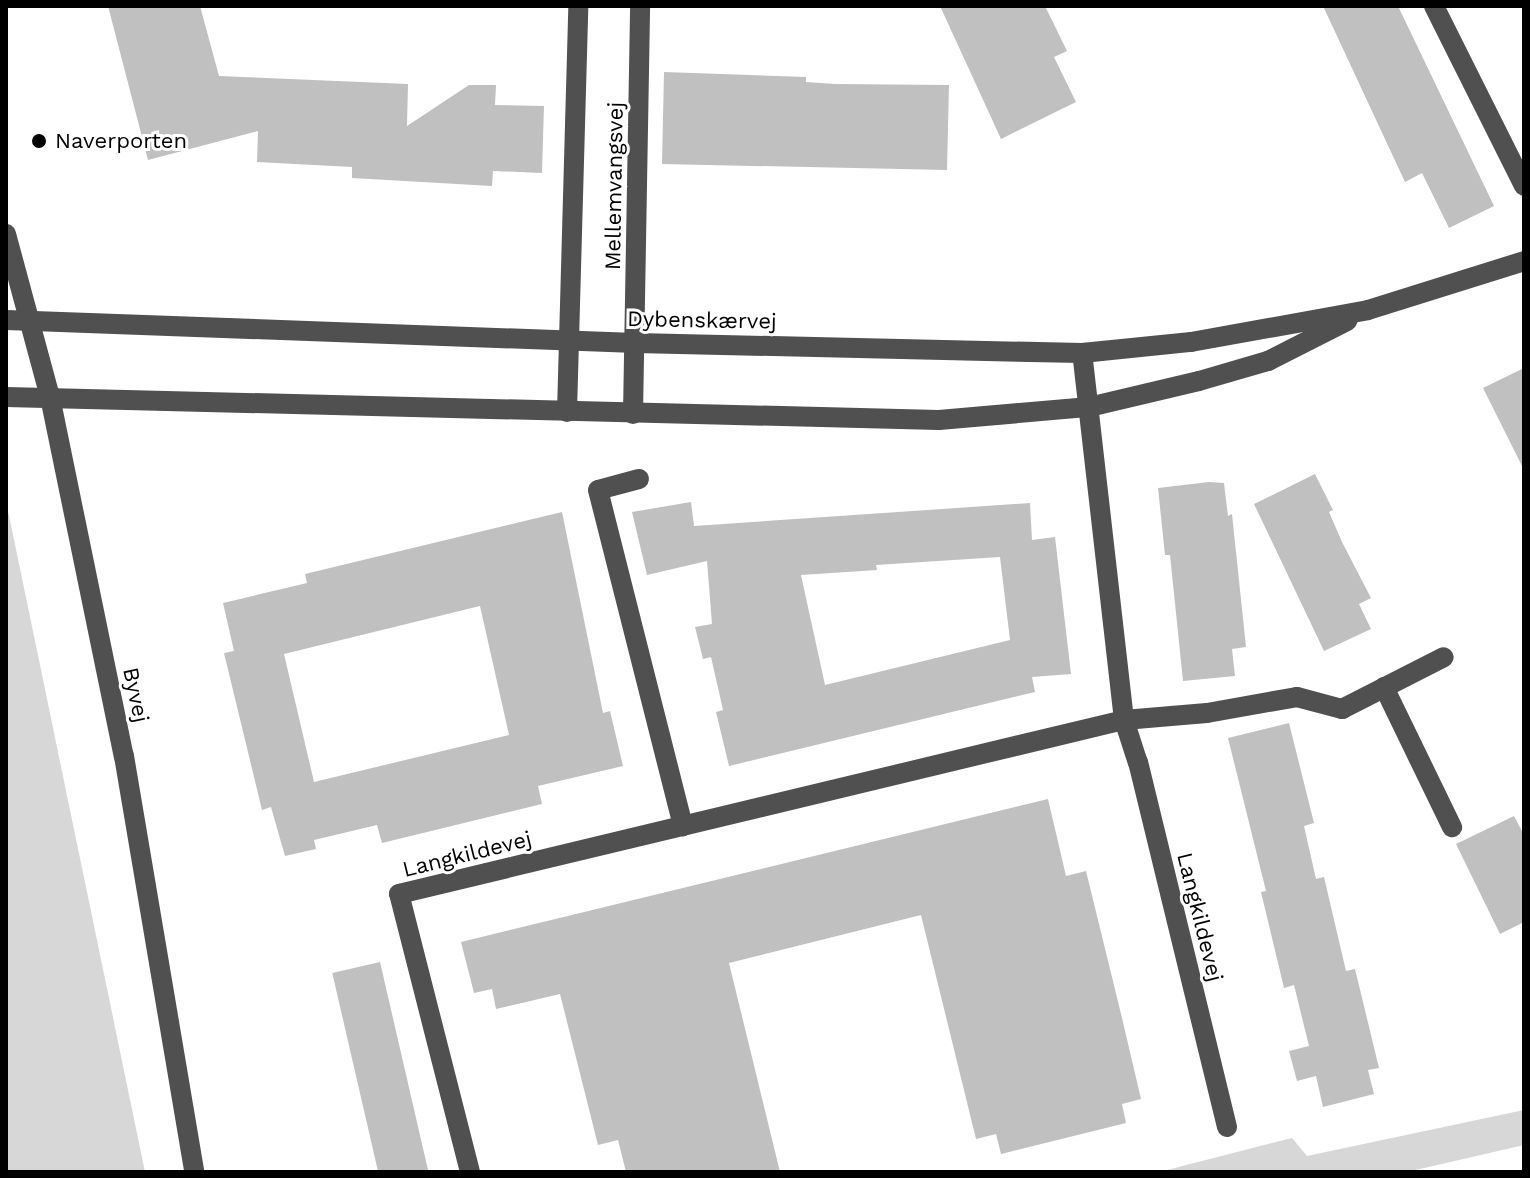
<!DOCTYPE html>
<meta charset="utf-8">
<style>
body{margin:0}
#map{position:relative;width:1530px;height:1178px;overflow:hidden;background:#fff;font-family:"Work Sans",sans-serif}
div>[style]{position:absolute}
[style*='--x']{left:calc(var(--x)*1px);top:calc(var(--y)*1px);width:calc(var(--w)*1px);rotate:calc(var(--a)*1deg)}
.green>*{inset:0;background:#d7d7d7}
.building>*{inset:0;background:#c0c0c0;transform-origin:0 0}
.minor>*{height:20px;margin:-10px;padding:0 10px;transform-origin:10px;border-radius:10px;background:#505050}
.dots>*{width:22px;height:22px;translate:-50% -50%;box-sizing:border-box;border:4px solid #fff;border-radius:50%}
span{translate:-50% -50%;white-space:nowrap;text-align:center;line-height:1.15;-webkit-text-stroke:6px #fff;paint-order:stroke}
.poi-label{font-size:22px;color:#000}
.left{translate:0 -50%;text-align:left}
.street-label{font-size:22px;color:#000}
.frame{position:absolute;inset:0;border:8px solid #000;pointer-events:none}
</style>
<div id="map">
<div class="green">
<i style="clip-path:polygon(6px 501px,145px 1172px,6px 1172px)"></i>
<i style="clip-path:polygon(1524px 1110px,1524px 1145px,1407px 1172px,1159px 1172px,1292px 1138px,1307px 1156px)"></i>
</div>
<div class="building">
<i style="clip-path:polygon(108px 6px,200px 6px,219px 76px,408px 84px,407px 126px,469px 85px,496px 85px,495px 105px,544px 106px,542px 173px,493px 171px,492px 186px,352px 178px,352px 167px,257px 162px,258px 131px,148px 160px)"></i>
<i style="clip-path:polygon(940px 6px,1045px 6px,1067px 51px,1054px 57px,1076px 102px,1001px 139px)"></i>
<i style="clip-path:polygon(1323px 6px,1398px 6px,1494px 206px,1449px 228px,1422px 173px,1405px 182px)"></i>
<i style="clip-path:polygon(664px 72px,806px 77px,806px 82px,835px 84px,949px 85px,947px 170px,662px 164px)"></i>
<i style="clip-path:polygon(1524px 368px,1524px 470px,1483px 388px)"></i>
<i style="clip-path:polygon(1315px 474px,1333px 510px,1329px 512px,1342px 542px,1371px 598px,1359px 604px,1371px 629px,1324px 651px,1254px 504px)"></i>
<i style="clip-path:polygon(1209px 482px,1224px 483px,1228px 516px,1232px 514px,1246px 647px,1232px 649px,1235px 676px,1183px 681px,1170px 555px,1165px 555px,1158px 488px)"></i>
<i style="clip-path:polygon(evenodd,691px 502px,694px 526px,1030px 503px,1032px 540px,1055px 537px,1071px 674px,1032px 677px,1035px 692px,729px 766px,716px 712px,723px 710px,711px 657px,703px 659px,695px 627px,712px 624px,707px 561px,647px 575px,632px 512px,691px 502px,1000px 557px,1010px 640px,825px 685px,801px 575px,877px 570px,876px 565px,1000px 557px)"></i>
<i style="clip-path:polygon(evenodd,562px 512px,603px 713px,610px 711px,623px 766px,538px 786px,542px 804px,382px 843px,377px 825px,314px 840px,316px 849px,285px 856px,271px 807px,262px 810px,224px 653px,234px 651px,223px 603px,307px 583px,305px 574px,562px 512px,480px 606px,509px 735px,314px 782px,284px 654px,480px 606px)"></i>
<i style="clip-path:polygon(1289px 723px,1314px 823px,1304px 826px,1316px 879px,1324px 877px,1346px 971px,1355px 969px,1379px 1068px,1368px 1070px,1374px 1094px,1323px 1107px,1316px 1076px,1297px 1081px,1289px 1051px,1309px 1046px,1294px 985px,1284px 988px,1261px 892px,1266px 891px,1228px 738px)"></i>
<i style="clip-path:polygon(1048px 799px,1066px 876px,1086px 871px,1122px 1018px,1141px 1099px,1122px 1104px,1126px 1123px,1001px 1154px,996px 1134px,976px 1139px,921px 915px,729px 963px,780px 1172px,626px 1172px,618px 1140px,598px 1145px,560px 994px,496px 1009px,492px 989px,474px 993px,461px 942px)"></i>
<i style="clip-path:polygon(1514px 816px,1524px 835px,1524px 922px,1500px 934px,1456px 844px)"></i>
<i style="left:380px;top:962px;width:216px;height:49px;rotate:77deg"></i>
</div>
<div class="minor">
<i style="--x:1434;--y:6;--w:201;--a:63.4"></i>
<i style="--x:6;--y:234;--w:169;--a:74.9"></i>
<i style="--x:50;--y:397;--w:367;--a:78.4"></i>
<i style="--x:124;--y:756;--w:422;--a:80.4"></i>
<i style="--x:6;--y:320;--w:630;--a:2.09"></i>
<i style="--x:636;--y:343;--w:446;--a:1.3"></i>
<i style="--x:1082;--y:353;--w:110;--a:-5.8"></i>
<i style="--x:1191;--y:342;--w:180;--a:-10.2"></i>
<i style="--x:1368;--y:310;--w:164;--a:-17.4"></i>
<i style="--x:6;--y:397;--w:933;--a:1.41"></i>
<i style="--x:939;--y:420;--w:151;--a:-5"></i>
<i style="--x:1089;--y:407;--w:113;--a:-13.3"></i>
<i style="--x:1199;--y:381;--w:72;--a:-16.2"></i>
<i style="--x:1268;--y:361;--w:89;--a:-26.9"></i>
<i style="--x:567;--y:412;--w:406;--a:-88.4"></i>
<i style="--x:633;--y:414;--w:408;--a:-89"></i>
<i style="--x:639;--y:479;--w:42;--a:165"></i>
<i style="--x:598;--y:490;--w:347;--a:75.8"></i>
<i style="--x:1384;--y:687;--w:156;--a:64.1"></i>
<i style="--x:1227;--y:1127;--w:375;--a:-103.7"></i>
<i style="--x:1138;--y:763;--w:45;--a:-108"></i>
<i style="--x:1124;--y:720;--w:83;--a:-4.8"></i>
<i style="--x:1207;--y:713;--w:91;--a:-10.1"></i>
<i style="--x:1297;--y:697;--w:47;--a:14.9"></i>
<i style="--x:1342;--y:709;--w:114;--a:-27"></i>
<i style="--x:470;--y:1172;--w:287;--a:-104.3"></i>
<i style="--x:399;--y:894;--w:746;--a:-13.5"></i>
<i style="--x:1124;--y:720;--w:369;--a:-96.5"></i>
</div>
<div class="dots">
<i style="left:39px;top:141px;background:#000"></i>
</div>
<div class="poi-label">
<span class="left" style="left:55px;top:141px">Naverporten</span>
</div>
<div class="street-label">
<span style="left:614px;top:186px;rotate:-89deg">Mellemvangsvej</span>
<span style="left:702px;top:320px;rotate:1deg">Dybenskærvej</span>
<span style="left:136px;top:695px;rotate:78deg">Byvej</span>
<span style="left:467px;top:854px;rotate:-14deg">Langkildevej</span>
<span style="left:1200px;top:917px;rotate:76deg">Langkildevej</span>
</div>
<div class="frame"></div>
</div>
